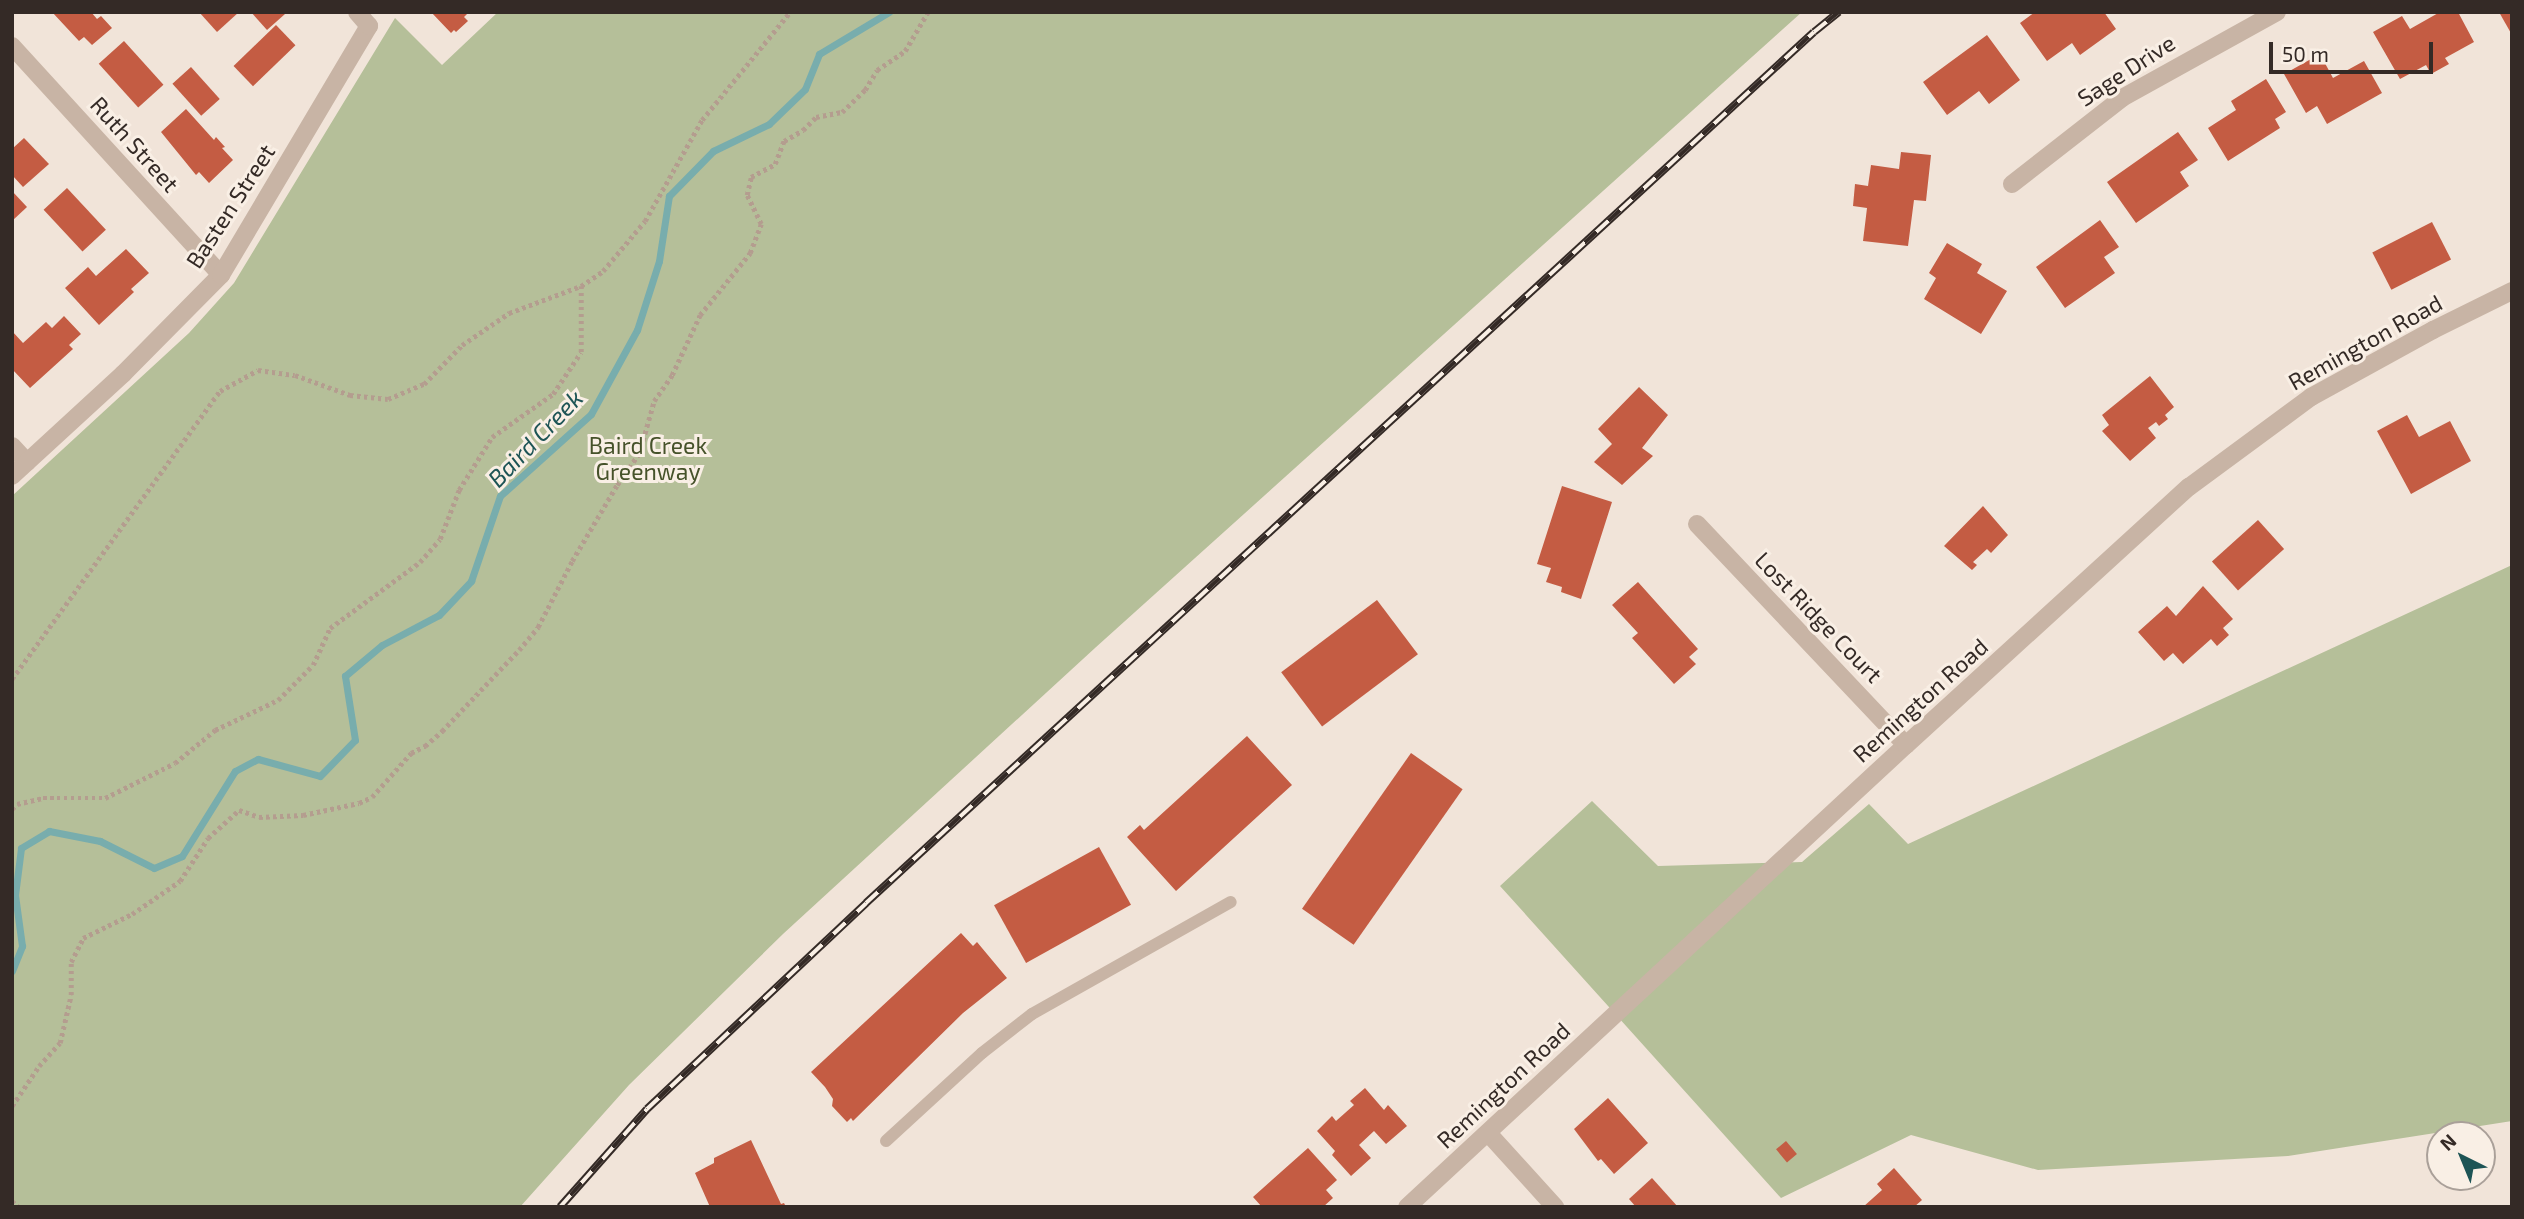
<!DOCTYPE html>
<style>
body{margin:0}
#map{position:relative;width:2524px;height:1219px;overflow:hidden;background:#f1e4d9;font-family:"Exo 2",sans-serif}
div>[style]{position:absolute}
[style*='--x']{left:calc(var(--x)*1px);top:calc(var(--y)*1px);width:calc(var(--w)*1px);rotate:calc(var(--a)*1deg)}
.green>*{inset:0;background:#b5bf99}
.stream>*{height:7px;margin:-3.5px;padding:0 3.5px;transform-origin:3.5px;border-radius:3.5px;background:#78adad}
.building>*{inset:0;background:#c45c43;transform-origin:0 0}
.path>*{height:4.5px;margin-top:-2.25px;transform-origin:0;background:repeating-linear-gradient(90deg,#b49d8f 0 3.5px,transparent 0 7px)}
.service>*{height:12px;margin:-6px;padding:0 6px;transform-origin:6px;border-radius:6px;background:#c8b4a5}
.minor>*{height:18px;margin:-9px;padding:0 9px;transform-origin:9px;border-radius:9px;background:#c8b4a5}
.rail>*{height:8px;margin-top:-4px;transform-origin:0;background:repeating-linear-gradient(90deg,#f9efe5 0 16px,#342a26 0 32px);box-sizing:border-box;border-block:2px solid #342a26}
span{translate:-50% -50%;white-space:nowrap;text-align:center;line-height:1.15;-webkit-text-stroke:6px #f9efe5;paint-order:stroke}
.street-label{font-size:23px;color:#342a26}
.park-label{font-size:23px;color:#46522a}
.water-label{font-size:24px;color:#1d5455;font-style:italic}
.frame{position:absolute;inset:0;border:14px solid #342a26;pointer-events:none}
.north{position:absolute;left:2426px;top:1121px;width:70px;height:70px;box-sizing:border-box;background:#f9efe5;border:2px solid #aaa099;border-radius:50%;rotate:317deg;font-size:19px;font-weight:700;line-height:28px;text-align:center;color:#342a26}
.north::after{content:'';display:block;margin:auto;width:24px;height:32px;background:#1d5455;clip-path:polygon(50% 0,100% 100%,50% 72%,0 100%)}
.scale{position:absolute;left:2269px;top:42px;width:164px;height:32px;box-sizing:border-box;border:4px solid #342a26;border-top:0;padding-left:9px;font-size:21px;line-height:24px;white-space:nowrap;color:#342a26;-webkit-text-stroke:5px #f9efe5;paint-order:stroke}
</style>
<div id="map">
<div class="green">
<i style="clip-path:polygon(498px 12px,1802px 12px,1095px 648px,783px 934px,629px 1085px,520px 1207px,12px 1207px,12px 496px,189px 333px,234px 283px,395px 18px,442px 65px)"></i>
<i style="clip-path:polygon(2512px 565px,2512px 1121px,2288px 1156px,2038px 1170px,1911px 1135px,1781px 1198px,1500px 886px,1592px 801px,1658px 866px,1802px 862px,1869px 804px,1908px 844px)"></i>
</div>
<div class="stream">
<i style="--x:12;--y:971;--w:27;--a:-68"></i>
<i style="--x:22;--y:946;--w:51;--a:-97.8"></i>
<i style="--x:15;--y:895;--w:47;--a:-82.7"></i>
<i style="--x:21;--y:848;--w:33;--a:-31"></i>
<i style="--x:49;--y:831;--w:52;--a:11.1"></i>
<i style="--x:100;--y:841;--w:60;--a:26.6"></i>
<i style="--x:154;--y:868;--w:30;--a:-23"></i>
<i style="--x:182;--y:856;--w:100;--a:-58.1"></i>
<i style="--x:235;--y:771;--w:26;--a:-28"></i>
<i style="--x:258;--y:759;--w:64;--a:15.3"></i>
<i style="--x:320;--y:776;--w:50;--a:-45.8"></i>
<i style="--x:355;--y:740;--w:65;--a:-98.9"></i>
<i style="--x:345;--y:676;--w:48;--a:-40"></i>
<i style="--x:382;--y:645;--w:64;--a:-27.8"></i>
<i style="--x:439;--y:615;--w:47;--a:-46.7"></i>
<i style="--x:471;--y:581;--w:90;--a:-71.2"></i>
<i style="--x:500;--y:496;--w:122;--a:-42"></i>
<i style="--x:591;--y:414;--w:96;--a:-61.3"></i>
<i style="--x:637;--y:330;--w:72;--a:-72.3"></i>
<i style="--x:659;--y:261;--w:66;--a:-81.3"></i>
<i style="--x:669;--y:196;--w:63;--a:-45.6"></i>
<i style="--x:713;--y:151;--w:62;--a:-25.7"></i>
<i style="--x:769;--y:124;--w:50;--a:-44.2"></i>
<i style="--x:805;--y:89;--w:38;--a:-68"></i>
<i style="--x:819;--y:54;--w:82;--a:-31"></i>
</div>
<div class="building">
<i style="clip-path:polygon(52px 12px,91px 12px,97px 19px,101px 16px,112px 28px,92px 45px,84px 37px,79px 41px)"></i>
<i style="clip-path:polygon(199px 12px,239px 12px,217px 32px)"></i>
<i style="clip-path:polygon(251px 12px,284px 12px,285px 14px,267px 30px)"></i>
<i style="clip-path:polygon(431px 12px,469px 12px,464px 17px,468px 21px,456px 32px,454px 30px,451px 33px)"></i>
<i style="clip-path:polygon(2035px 12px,2104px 12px,2116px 29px,2080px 55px,2072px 43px,2047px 61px,2020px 23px)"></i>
<i style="clip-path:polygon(2440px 12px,2458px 12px,2474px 42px,2445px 58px,2449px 64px,2431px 74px,2426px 65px,2400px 79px,2373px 32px,2402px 16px,2410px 29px)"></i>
<i style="clip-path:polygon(2499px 12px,2512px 12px,2512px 35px)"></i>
<i style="left:276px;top:25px;width:28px;height:59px;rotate:46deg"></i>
<i style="clip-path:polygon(1987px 35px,2020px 80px,1989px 104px,1979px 91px,1947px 115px,1923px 82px)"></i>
<i style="left:124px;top:41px;width:59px;height:34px;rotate:48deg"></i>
<i style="clip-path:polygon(2320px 54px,2333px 78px,2364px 61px,2382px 93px,2327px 124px,2317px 106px,2306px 113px,2284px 74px)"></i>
<i style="left:191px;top:67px;width:43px;height:25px;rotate:48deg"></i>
<i style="clip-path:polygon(2266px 79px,2286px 112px,2275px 119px,2280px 128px,2228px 161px,2208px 128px,2236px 110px,2231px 101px)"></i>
<i style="clip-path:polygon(186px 109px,214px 140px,216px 137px,225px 147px,222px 148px,233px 160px,209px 183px,199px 172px,196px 175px,161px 132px)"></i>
<i style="clip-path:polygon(2178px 132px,2198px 160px,2180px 172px,2189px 186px,2136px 223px,2107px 182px)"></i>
<i style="clip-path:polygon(24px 138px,49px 164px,23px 187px,12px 175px,12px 149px)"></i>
<i style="clip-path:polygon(1901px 152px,1931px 155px,1926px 201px,1914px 200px,1908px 246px,1863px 241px,1867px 208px,1853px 206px,1855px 184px,1868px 186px,1871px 165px,1899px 169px)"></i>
<i style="left:67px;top:188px;width:57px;height:32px;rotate:47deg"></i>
<i style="clip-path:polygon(12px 191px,27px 207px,12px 221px)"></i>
<i style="clip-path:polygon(2100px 220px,2119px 247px,2104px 257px,2115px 273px,2065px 308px,2036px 267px)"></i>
<i style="left:2432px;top:222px;width:42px;height:67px;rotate:63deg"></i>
<i style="clip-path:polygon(1947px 243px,1982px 264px,1977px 273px,2007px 291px,1981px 334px,1924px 299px,1936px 278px,1929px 273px)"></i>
<i style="clip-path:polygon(126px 249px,149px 273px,131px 289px,134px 292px,99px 325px,65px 288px,88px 267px,96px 276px)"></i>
<i style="clip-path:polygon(64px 316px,81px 334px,69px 345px,73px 349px,30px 388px,12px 369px,12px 331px,23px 343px,46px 322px,52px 328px)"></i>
<i style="clip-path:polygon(2150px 376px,2174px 407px,2165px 415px,2168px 419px,2159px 426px,2156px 422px,2148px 428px,2156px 438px,2130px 461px,2102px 431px,2109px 425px,2102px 415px)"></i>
<i style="clip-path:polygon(1639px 387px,1668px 415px,1642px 448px,1653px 456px,1622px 485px,1594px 462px,1612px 444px,1598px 429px)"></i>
<i style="clip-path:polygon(2407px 415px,2419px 437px,2450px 421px,2471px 461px,2411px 494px,2377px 431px)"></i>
<i style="clip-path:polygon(1562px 486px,1612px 502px,1581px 599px,1561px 592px,1562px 587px,1546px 582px,1551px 568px,1537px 564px)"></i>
<i style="clip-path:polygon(1983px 506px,2008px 535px,1991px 553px,1987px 549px,1973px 562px,1977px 565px,1972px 570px,1944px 546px)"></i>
<i style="left:2258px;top:520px;width:39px;height:62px;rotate:48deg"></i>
<i style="clip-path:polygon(1638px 582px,1698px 649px,1689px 657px,1696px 664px,1674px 684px,1632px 638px,1638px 633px,1612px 605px)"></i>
<i style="clip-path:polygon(2203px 586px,2233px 619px,2223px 628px,2229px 635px,2217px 646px,2211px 639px,2183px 664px,2173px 653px,2164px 661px,2138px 632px,2167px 606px,2176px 616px)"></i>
<i style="left:1377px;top:600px;width:68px;height:120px;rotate:53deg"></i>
<i style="clip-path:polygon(1247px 736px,1292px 785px,1176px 891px,1127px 837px,1140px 825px,1144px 830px)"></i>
<i style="left:1411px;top:753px;width:63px;height:190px;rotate:35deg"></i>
<i style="left:1099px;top:847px;width:66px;height:120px;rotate:61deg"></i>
<i style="clip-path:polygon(961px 933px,973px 946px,977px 942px,1007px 978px,963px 1013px,853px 1121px,851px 1118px,847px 1122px,832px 1106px,833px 1099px,825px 1087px,811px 1072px)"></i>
<i style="clip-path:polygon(1365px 1088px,1384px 1110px,1388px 1105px,1407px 1126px,1386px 1144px,1374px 1131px,1359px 1145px,1371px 1158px,1351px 1176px,1332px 1155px,1335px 1151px,1317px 1131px,1332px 1116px,1336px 1121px,1354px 1105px,1350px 1101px)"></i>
<i style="clip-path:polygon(1608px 1098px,1648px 1143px,1614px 1174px,1601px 1159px,1598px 1161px,1574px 1129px)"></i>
<i style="clip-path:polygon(751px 1140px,781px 1204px,784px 1203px,786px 1207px,710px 1207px,695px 1173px,714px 1163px,714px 1158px)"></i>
<i style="left:1786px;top:1141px;width:17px;height:13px;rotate:50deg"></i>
<i style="clip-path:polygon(1308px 1148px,1337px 1180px,1326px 1190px,1333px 1198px,1323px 1207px,1262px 1207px,1253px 1197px)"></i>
<i style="clip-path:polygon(1894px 1168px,1922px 1200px,1914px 1207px,1863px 1207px,1882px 1190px,1877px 1184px)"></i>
<i style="clip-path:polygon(1652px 1178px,1678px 1207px,1636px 1207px,1629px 1199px)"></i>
</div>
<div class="path">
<i style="--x:12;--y:679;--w:355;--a:-54.2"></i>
<i style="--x:220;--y:391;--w:43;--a:-28.9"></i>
<i style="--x:258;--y:370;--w:37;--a:8"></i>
<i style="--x:295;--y:375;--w:59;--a:20"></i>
<i style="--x:350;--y:395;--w:38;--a:6"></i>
<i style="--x:388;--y:399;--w:39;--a:-23"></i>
<i style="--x:424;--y:384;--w:54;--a:-45.7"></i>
<i style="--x:462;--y:345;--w:57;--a:-34.2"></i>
<i style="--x:509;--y:313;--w:77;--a:-20.6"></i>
<i style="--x:581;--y:286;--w:27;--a:-34"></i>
<i style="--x:603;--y:271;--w:65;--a:-50"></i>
<i style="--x:645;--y:221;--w:116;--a:-60.6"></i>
<i style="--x:702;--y:120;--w:139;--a:-50.8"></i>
<i style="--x:12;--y:809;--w:7;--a:-45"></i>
<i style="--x:17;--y:804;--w:27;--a:-13"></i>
<i style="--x:43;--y:798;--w:62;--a:0"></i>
<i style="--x:105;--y:798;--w:78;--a:-26.6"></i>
<i style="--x:175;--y:763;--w:52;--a:-39.5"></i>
<i style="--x:215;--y:730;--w:70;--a:-25.5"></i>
<i style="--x:278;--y:700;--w:49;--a:-45"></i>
<i style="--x:313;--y:665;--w:41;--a:-65.3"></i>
<i style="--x:330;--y:628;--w:112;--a:-36.3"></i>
<i style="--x:420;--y:562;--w:30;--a:-49"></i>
<i style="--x:440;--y:539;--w:53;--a:-68.8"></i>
<i style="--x:459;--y:490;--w:62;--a:-58.1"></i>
<i style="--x:492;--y:437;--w:75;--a:-35.2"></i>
<i style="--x:553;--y:394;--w:50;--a:-56.3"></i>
<i style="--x:581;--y:352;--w:66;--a:-90"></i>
<i style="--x:12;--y:1106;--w:48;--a:-56"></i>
<i style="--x:39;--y:1066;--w:31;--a:-48"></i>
<i style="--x:60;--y:1043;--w:49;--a:-77.1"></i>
<i style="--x:71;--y:995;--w:33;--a:-90"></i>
<i style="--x:71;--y:962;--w:27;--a:-63"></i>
<i style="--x:83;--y:938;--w:55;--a:-26.1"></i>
<i style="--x:132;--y:914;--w:58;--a:-34.5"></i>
<i style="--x:180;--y:881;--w:51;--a:-56.9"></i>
<i style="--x:208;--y:838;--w:42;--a:-42.1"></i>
<i style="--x:239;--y:810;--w:21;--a:19"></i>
<i style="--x:259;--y:817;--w:44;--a:-2.6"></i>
<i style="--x:303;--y:815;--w:57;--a:-12.1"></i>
<i style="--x:359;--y:803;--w:14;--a:-25"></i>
<i style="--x:372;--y:797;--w:59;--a:-48.4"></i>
<i style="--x:411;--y:753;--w:16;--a:-27"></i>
<i style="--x:425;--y:746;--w:23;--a:-41"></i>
<i style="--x:442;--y:731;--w:112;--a:-46.5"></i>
<i style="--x:519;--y:650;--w:30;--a:-50"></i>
<i style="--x:538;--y:627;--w:74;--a:-62.7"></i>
<i style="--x:572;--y:561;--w:88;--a:-59.4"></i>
<i style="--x:617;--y:485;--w:38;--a:-55"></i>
<i style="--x:639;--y:454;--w:55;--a:-74.2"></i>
<i style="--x:654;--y:401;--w:32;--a:-55"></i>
<i style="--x:672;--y:375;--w:66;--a:-65"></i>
<i style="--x:700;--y:315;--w:80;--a:-51.1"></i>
<i style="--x:750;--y:253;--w:31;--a:-69"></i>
<i style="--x:761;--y:224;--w:32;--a:-116"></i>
<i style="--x:747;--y:195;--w:18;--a:-77"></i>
<i style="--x:751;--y:177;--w:27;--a:-28"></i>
<i style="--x:775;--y:164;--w:25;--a:-69"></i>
<i style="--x:784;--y:141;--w:22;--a:-30"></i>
<i style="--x:803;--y:130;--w:18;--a:-45"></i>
<i style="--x:816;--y:117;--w:26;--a:-11"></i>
<i style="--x:842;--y:112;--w:32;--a:-44"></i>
<i style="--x:865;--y:90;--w:23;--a:-59"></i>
<i style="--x:877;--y:70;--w:34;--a:-34"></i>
<i style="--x:905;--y:51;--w:45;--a:-59.5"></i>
<i style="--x:12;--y:1201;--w:9;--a:41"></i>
</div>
<div class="service">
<i style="--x:886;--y:1141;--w:130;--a:-42.5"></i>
<i style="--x:982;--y:1053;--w:63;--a:-38"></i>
<i style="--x:1032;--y:1014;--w:228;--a:-29.4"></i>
</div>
<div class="minor">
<i style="--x:12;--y:46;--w:310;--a:47.6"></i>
<i style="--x:2012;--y:184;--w:140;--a:-38"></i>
<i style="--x:2122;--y:98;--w:177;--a:-29"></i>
<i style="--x:12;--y:446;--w:22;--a:47"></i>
<i style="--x:12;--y:476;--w:151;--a:-42.6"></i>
<i style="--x:123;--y:374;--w:139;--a:-45.3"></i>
<i style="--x:221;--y:275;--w:290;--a:-59.3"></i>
<i style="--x:369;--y:26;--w:18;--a:-131"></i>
<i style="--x:1697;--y:524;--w:304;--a:46.6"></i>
<i style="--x:1488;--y:1133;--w:100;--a:47.8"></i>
<i style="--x:1407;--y:1207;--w:680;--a:-42.8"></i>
<i style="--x:1906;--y:745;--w:383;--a:-42.4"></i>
<i style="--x:2189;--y:487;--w:152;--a:-36.4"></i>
<i style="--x:2311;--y:397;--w:139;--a:-28.8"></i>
<i style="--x:2433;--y:330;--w:88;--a:-26.3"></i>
</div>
<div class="rail">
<i style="--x:560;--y:1207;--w:131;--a:-48.4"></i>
<i style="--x:647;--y:1109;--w:301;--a:-43.2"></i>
<i style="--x:866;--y:903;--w:1287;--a:-42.58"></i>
<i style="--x:1814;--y:32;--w:32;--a:-39"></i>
</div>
<div class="street-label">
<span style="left:2126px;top:70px;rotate:-33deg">Sage Drive</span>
<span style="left:135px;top:144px;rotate:48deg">Ruth Street</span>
<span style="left:230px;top:206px;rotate:-57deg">Basten Street</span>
<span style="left:2365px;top:342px;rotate:-29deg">Remington Road</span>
<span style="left:1819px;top:617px;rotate:46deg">Lost Ridge Court</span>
<span style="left:1920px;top:700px;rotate:-42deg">Remington Road</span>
<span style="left:1503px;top:1085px;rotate:-43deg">Remington Road</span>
</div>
<div class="park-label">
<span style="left:648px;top:458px">Baird Creek<br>Greenway</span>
</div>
<div class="water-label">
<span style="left:535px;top:438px;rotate:-46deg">Baird Creek</span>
</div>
<div class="frame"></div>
<div class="north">N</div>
<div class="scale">50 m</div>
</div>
